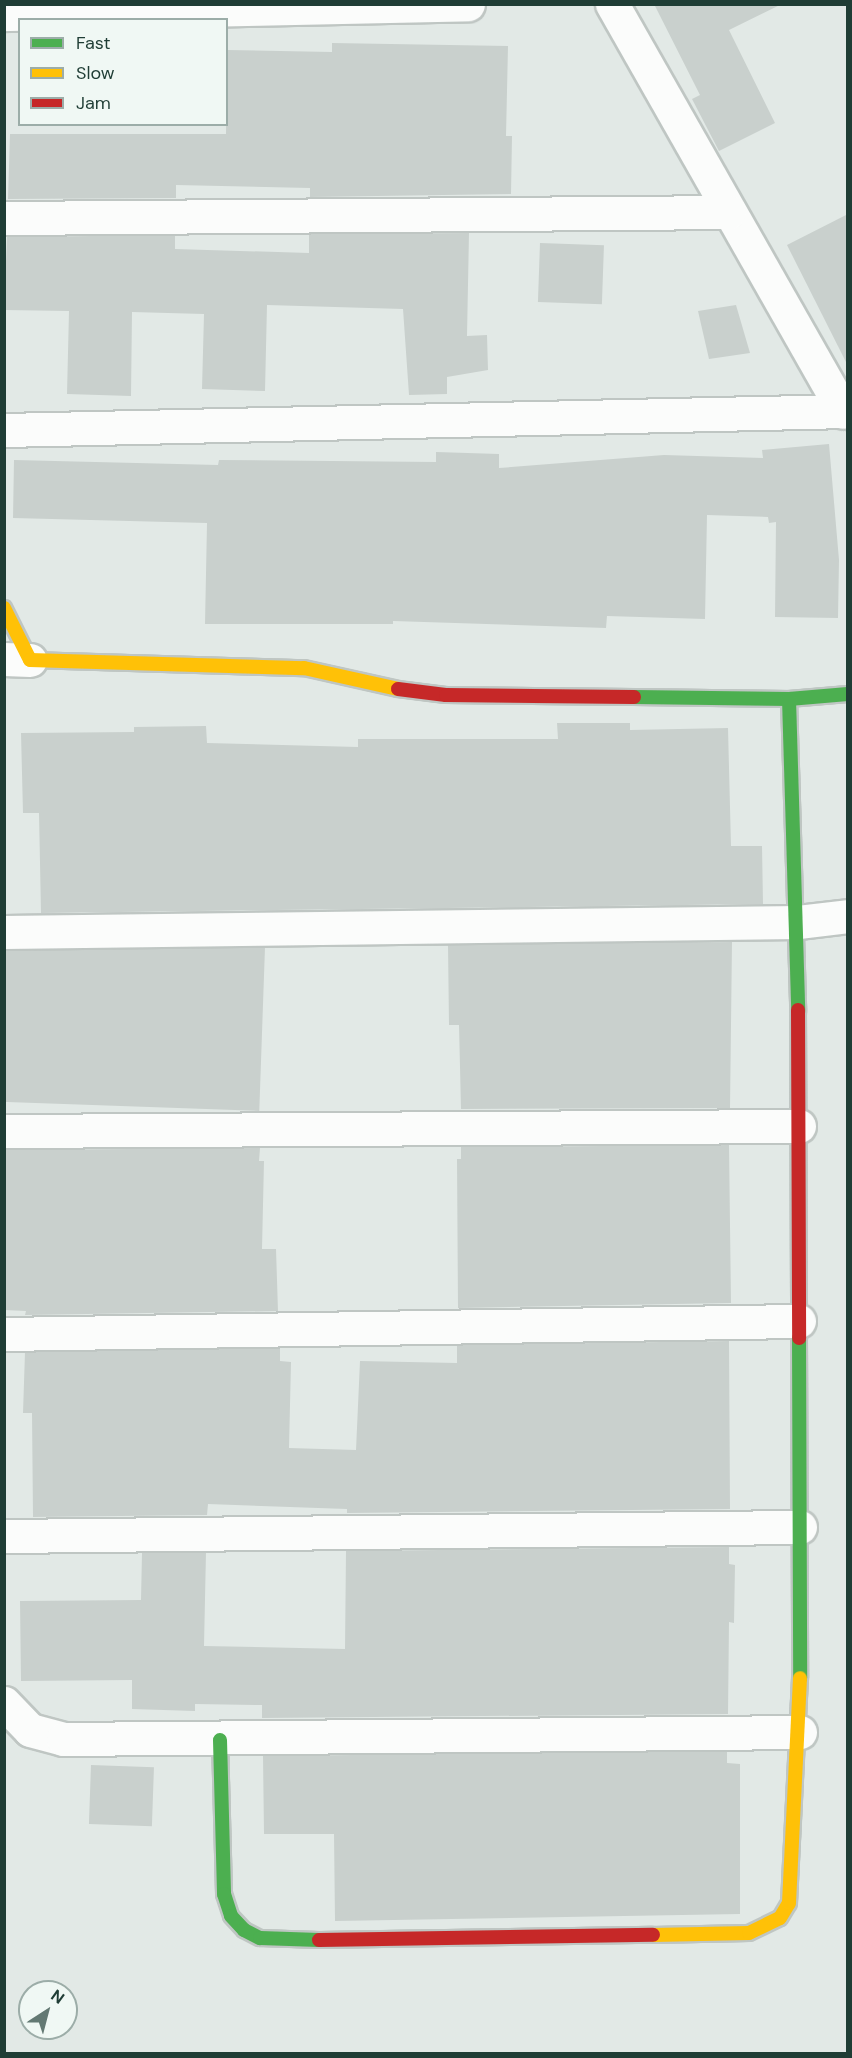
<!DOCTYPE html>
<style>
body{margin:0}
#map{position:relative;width:852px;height:2058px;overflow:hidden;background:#e2e9e6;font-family:"DM Sans",sans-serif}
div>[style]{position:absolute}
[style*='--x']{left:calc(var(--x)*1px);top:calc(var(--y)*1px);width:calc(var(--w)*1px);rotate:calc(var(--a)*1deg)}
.building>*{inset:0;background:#c9d0cd;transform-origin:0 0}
.roads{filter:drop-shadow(2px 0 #bfc6c3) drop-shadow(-2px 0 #bfc6c3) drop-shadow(0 2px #bfc6c3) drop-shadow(0 -2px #bfc6c3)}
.street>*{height:33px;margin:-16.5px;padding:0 16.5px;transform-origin:16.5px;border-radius:16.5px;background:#fbfcfb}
.fast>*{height:14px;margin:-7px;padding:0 7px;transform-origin:7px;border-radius:7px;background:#4caf50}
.slow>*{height:14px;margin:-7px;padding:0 7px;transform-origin:7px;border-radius:7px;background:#ffc107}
.jam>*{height:14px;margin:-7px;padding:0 7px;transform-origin:7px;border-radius:7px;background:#c62828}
span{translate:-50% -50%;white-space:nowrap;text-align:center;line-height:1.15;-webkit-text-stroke:4.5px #f0f8f4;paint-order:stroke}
.frame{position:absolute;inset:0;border:6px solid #1f3d35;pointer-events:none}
.legend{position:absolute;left:18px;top:18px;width:210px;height:108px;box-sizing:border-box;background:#f0f8f4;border:2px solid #9cada8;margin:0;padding:8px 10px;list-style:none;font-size:18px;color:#1f3d35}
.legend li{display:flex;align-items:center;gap:12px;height:30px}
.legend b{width:30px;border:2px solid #9cada8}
.north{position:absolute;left:18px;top:1980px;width:60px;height:60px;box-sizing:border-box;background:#f0f8f4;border:2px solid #9cada8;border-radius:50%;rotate:36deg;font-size:16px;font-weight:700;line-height:24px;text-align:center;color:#1f3d35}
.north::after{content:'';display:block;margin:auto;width:21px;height:27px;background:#637973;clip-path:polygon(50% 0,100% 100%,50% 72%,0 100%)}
</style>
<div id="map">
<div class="building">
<i style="clip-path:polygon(654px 4px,782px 4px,729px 30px,775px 123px,719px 151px,692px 99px,700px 95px)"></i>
<i style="clip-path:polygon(332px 43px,508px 46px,506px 136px,512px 136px,511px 194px,310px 197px,310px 188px,176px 185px,176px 198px,8px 199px,10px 134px,226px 134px,227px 50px,332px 52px)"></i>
<i style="clip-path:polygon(848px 214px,848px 366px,787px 245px)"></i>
<i style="clip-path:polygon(469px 233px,467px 336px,487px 335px,488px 370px,447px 377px,447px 394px,409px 395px,403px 309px,267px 305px,265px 391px,202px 389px,204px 314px,132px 312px,131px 396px,67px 394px,69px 311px,4px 310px,7px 237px,175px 235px,175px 249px,309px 253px,309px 234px)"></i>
<i style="left:540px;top:243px;width:64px;height:59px;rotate:2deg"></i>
<i style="clip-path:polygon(736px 305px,750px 353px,709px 359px,698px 311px)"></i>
<i style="clip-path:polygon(829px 444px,839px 560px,838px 618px,775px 617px,776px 522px,769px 523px,768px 517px,707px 515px,705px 619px,607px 616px,606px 628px,393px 621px,393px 624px,205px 624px,207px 523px,13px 518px,14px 460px,218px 465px,219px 460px,436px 462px,436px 452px,499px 454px,499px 468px,664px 455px,763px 458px,762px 450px)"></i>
<i style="clip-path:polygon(557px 723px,630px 723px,630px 730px,728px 728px,731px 846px,762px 846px,763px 904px,41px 913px,39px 813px,23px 813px,21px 733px,134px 732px,134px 727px,206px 726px,207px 743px,358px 747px,358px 739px,558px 739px)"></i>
<i style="clip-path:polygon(732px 942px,730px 1108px,461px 1109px,459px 1025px,449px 1025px,448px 945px)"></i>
<i style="left:265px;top:947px;width:164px;height:261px;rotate:92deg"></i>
<i style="clip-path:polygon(729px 1145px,731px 1303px,458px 1308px,457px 1159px,461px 1159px,461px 1147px)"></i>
<i style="clip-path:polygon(260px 1148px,259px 1161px,264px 1161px,262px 1249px,276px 1249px,278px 1311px,25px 1315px,26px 1311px,4px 1310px,4px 1150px)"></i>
<i style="clip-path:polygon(729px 1341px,730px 1509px,347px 1513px,347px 1509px,208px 1504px,207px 1515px,33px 1517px,32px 1413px,23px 1413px,25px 1352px,280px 1348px,280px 1361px,291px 1362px,289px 1448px,356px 1450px,360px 1361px,457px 1363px,457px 1345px)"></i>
<i style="clip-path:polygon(729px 1547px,729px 1564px,735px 1565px,734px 1623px,729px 1622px,728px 1714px,262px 1718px,262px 1705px,195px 1704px,195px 1711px,132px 1709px,132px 1680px,21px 1681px,20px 1601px,141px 1600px,142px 1553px,206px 1552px,204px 1646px,345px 1649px,346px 1551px)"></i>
<i style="clip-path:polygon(727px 1751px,727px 1763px,740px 1764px,740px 1914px,335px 1921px,334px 1834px,264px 1834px,263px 1756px)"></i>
<i style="left:91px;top:1765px;width:63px;height:59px;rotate:2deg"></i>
</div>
<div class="roads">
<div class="street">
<i style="--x:612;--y:4;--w:469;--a:60.4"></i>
<i style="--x:4;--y:14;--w:464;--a:-1.2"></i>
<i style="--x:4;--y:218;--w:725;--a:-0.47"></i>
<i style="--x:4;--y:430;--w:844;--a:-1.29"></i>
<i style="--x:4;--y:659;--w:26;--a:2"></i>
<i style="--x:4;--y:932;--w:794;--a:-0.72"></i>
<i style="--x:798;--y:922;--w:50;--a:-6.8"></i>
<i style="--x:4;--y:1131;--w:795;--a:-0.36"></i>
<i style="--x:4;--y:1334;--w:795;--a:-0.94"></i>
<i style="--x:4;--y:1536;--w:796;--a:-0.65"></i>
<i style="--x:4;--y:1703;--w:37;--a:46"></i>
<i style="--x:30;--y:1730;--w:34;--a:15"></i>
<i style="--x:63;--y:1739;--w:737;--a:-0.54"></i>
</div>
<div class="fast">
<i style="--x:634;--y:697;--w:155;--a:0.7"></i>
<i style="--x:789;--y:699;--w:59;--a:-4.8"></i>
<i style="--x:789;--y:699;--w:311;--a:88.3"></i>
<i style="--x:799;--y:1338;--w:340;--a:89.8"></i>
<i style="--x:220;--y:1740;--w:154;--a:88.5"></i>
<i style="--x:224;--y:1894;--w:23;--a:72"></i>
<i style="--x:231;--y:1916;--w:19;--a:47"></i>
<i style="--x:244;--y:1930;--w:18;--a:27"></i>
<i style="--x:260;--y:1938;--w:59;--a:1.9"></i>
</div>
<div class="slow">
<i style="--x:4;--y:608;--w:58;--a:63.4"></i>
<i style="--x:30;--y:660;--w:274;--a:1.7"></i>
<i style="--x:304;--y:668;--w:96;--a:12.6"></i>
<i style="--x:653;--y:1935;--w:96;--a:-1.2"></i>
<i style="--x:749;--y:1933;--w:34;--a:-26"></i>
<i style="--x:780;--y:1918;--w:17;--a:-59"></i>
<i style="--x:789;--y:1903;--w:225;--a:-87.2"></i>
</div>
<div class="jam">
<i style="--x:398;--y:689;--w:48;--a:7.1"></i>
<i style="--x:446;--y:695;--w:188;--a:0.6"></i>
<i style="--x:798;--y:1010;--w:328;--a:89.8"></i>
<i style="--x:319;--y:1940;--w:334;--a:-0.9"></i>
</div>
</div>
<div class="frame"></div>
<ul class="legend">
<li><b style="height:8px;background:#4caf50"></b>Fast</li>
<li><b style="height:8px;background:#ffc107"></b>Slow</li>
<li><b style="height:8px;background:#c62828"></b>Jam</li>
</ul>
<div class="north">N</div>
</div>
